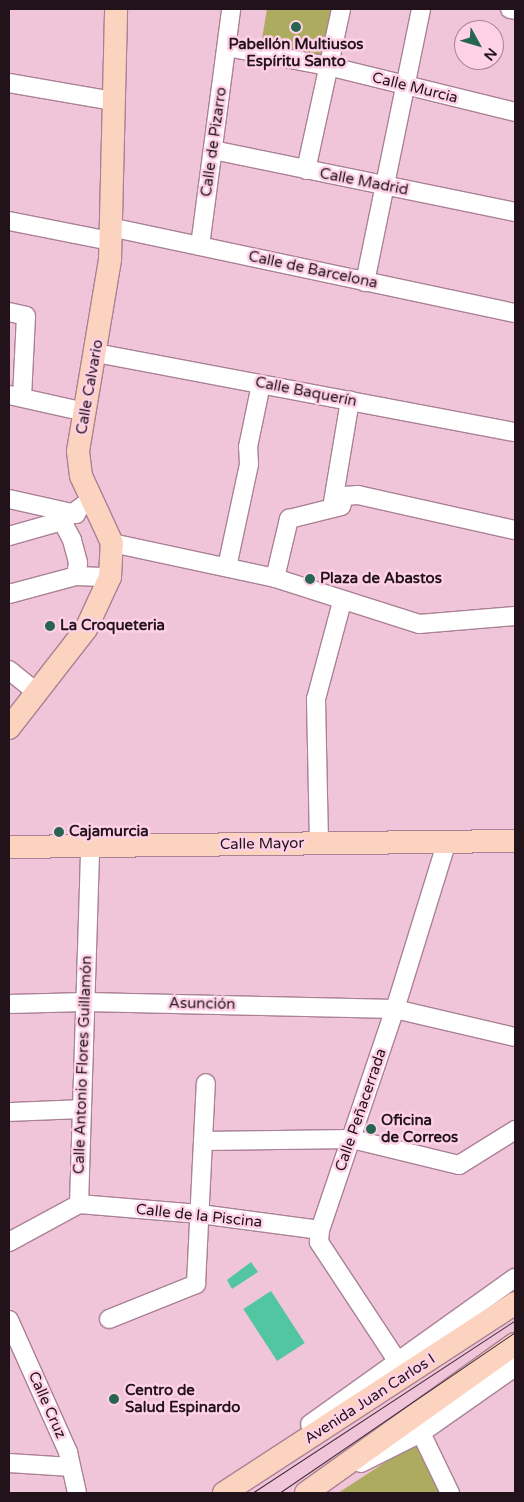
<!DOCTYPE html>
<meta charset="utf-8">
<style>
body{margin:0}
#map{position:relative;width:524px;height:1502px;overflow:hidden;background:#f0c4d9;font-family:"Varela Round",sans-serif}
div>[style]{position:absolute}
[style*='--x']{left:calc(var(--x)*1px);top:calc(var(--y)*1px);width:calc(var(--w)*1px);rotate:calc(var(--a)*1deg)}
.green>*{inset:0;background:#acab5f}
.water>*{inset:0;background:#51c6a0;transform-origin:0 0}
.roads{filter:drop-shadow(1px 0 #aa8195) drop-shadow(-1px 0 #aa8195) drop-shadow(0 1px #aa8195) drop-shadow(0 -1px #aa8195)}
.minor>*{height:18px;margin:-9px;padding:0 9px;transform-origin:9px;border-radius:9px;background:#fff}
.major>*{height:22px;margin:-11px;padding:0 11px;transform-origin:11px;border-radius:11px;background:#fcd3be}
.tram>*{height:1px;margin:-0.5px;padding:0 0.5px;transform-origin:0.5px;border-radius:0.5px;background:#412e38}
.dots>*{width:14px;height:14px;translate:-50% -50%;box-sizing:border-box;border:2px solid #fed1e6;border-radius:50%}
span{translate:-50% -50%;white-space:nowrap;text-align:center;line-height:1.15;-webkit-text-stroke:5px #fed1e6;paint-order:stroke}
.poi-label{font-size:15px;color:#22131b;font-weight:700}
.left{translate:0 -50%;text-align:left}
.street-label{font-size:15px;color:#22131b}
.frame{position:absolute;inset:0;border:10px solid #22131b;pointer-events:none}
.north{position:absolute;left:454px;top:20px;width:50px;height:50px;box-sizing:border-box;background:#fed1e6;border:1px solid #a68595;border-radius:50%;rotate:129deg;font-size:14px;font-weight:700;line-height:20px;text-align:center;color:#22131b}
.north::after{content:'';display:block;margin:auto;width:18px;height:22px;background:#276550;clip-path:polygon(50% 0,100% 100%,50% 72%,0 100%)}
</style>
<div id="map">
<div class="green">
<i style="clip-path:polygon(267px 9px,332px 9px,322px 58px,261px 45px)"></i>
<i style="clip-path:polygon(421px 1439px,446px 1493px,338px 1493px)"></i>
</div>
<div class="water">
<i style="clip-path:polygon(251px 1262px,258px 1272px,232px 1289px,227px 1280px)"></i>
<i style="left:271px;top:1291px;width:62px;height:33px;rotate:57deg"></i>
</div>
<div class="roads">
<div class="minor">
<i style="--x:510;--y:9;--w:5;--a:11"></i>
<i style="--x:227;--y:47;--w:103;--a:10.7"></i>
<i style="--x:328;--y:66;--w:193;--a:13.8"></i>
<i style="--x:9;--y:83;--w:106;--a:9.8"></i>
<i style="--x:213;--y:150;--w:308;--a:11.6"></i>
<i style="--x:306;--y:170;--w:165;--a:-77.7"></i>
<i style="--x:9;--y:221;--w:103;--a:11.2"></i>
<i style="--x:110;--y:227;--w:414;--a:12"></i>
<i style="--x:200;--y:246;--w:239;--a:-82.5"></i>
<i style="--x:365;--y:282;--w:279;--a:-78.4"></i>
<i style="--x:9;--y:312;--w:17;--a:13"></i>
<i style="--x:26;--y:316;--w:81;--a:92.8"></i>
<i style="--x:96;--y:353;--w:426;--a:10.7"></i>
<i style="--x:9;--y:395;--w:78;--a:12.6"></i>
<i style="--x:9;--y:499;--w:69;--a:12.6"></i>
<i style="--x:332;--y:508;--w:109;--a:-80.5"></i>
<i style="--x:62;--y:521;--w:21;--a:62"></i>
<i style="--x:72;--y:540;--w:24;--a:75"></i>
<i style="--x:78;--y:563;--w:13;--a:99"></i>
<i style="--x:9;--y:536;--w:55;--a:-15.8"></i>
<i style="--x:62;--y:521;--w:36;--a:-36"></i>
<i style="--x:112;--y:543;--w:167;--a:12.1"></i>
<i style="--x:275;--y:578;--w:151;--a:17.7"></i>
<i style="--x:419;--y:624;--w:96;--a:-4.8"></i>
<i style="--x:227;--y:567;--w:105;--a:-77.9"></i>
<i style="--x:249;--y:464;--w:17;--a:-93"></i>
<i style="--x:248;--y:447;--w:64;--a:-78.3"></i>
<i style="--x:275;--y:578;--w:61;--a:-76.7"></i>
<i style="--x:289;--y:519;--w:54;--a:-14"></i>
<i style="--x:341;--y:506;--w:10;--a:-73"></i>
<i style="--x:344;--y:496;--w:14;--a:-4"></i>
<i style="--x:358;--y:495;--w:161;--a:12.6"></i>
<i style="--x:9;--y:594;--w:69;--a:-15"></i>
<i style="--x:76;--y:576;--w:34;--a:2"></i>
<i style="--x:9;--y:670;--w:36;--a:39"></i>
<i style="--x:319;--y:843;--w:144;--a:-91.2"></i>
<i style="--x:316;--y:699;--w:100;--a:-75"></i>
<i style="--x:9;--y:1004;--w:77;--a:-1.5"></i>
<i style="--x:86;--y:1002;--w:309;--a:1.3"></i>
<i style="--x:395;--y:1009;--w:123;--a:13.1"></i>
<i style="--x:9;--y:1112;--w:71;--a:-2.4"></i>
<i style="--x:203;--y:1141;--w:149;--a:-0.8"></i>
<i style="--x:352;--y:1139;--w:110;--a:13.7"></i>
<i style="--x:459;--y:1165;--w:66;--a:-32"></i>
<i style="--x:79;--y:1204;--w:121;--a:4.7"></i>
<i style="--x:200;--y:1214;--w:121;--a:7.6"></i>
<i style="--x:9;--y:1242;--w:80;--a:-28.5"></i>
<i style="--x:79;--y:1204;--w:358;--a:-88.2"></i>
<i style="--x:109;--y:1319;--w:94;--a:-21.9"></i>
<i style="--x:196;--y:1284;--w:201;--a:-87.2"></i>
<i style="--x:9;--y:1320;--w:145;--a:65.9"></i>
<i style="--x:68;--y:1452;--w:42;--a:77.6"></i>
<i style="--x:398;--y:1362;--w:144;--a:-123.4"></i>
<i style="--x:319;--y:1242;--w:12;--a:-85"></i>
<i style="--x:320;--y:1230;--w:233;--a:-71.3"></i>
<i style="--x:395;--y:1009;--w:176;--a:-72.8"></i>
<i style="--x:310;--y:1424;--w:252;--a:-35.5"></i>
<i style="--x:421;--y:1433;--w:67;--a:64.2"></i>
<i style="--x:9;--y:1463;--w:62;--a:3.7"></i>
<i style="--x:361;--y:1463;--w:67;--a:-26.6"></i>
<i style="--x:421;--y:1433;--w:115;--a:-35.1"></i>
</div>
<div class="major">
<i style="--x:9;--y:728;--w:125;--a:-52.1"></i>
<i style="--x:86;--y:629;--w:57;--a:-65.2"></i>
<i style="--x:110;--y:577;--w:34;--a:-87"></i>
<i style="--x:112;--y:543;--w:74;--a:-114.8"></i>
<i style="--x:81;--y:476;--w:25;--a:-97"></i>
<i style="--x:78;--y:451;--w:195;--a:-80.5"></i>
<i style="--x:110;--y:259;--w:250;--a:-88.6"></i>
<i style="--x:9;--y:847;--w:506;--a:-0.68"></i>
<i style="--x:224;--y:1493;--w:348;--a:-33.1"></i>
<i style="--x:306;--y:1493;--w:257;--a:-35.5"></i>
</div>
</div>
<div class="tram">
<i style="--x:252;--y:1493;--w:315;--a:-33.3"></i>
<i style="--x:279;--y:1493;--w:286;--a:-34.3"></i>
</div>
<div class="dots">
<i style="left:296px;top:27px;background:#276550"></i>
<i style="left:310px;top:579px;background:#276550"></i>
<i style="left:50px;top:626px;background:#276550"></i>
<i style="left:59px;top:832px;background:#276550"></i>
<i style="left:371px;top:1129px;background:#276550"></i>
<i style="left:114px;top:1399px;background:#276550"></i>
</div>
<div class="poi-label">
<span style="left:296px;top:53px">Pabellón Multiusos<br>Espíritu Santo</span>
<span class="left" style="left:320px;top:579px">Plaza de Abastos</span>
<span class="left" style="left:60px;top:626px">La Croqueteria</span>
<span class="left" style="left:69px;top:832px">Cajamurcia</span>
<span class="left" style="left:381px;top:1129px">Oficina<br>de Correos</span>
<span class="left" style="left:125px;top:1399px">Centro de<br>Salud Espinardo</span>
</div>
<div class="street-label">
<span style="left:415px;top:88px;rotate:14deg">Calle Murcia</span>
<span style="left:214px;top:142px;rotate:-82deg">Calle de Pizarro</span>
<span style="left:364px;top:182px;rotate:11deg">Calle Madrid</span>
<span style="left:313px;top:270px;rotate:12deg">Calle de Barcelona</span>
<span style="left:90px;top:387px;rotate:-80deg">Calle Calvario</span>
<span style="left:306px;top:392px;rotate:11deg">Calle Baquerín</span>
<span style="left:262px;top:844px;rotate:-1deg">Calle Mayor</span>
<span style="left:202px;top:1004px;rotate:1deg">Asunción</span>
<span style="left:83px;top:1065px;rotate:-88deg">Calle Antonio Flores Guillamón</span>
<span style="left:361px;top:1110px;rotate:-71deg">Calle Peñacerrada</span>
<span style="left:199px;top:1216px;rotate:6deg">Calle de la Piscina</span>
<span style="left:370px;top:1399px;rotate:-33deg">Avenida Juan Carlos I</span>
<span style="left:47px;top:1405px;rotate:66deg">Calle Cruz</span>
</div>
<div class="frame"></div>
<div class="north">N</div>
</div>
